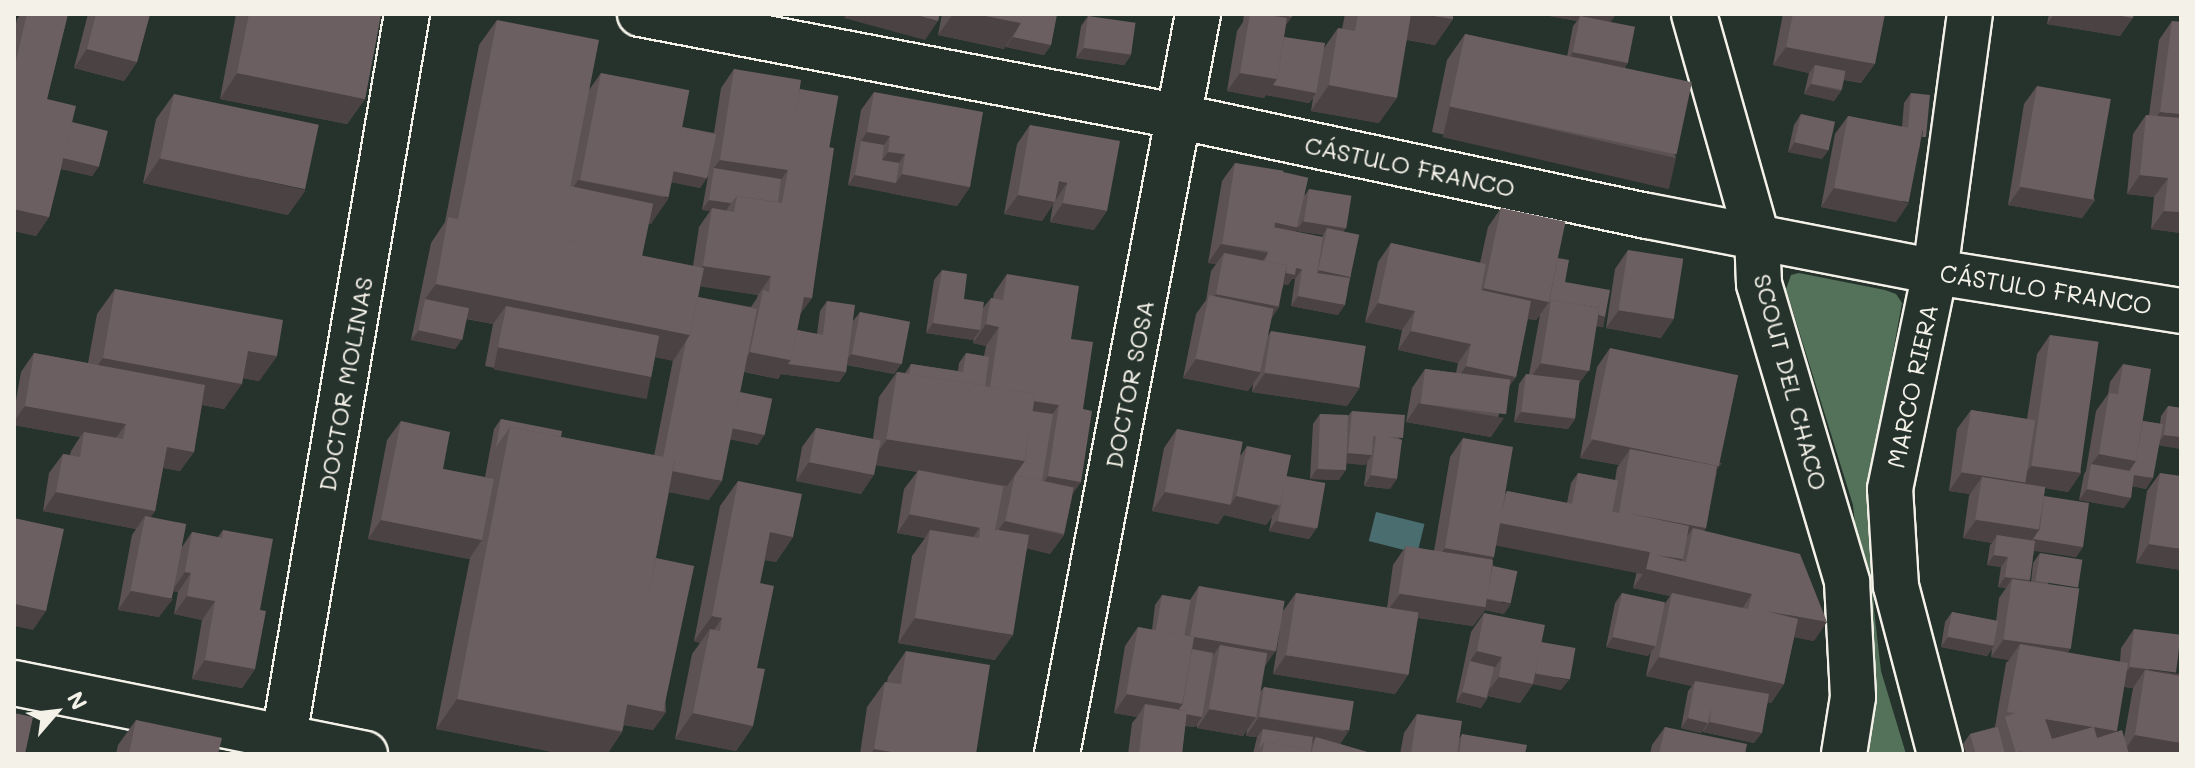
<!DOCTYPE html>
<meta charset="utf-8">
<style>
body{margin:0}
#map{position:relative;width:2195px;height:768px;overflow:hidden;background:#26332d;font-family:Mali,sans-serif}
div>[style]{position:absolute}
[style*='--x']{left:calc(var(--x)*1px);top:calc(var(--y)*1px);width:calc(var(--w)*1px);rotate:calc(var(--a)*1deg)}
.green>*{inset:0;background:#547159}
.water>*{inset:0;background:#4a6e6f;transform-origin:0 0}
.roads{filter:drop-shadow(2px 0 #f4f1e8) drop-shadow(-2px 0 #f4f1e8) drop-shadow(0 2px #f4f1e8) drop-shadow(0 -2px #f4f1e8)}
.minor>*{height:44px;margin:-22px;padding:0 22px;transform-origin:22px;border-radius:22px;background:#26332d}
.wall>*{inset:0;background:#5c5253}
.shaded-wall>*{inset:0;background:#4b4244;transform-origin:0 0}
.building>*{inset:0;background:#6b5f61;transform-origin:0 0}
span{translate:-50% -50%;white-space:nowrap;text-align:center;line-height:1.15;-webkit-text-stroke:6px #26332d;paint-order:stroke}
.street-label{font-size:24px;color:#f4f1e8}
.frame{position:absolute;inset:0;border:16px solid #f4f1e8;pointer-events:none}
.north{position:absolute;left:16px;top:672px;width:80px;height:80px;-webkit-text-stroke:6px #26332d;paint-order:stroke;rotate:62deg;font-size:22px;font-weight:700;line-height:32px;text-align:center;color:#f4f1e8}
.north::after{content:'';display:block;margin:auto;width:28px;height:36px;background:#f4f1e8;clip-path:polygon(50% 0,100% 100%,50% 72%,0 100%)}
</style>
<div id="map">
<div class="green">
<i style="clip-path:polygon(1799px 273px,1885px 290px,1896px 294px,1902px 303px,1870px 477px,1874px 610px,1881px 671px,1906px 754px,1859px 754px,1859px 562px,1853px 505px,1786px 289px,1791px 275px)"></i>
</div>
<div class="water">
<i style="left:1376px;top:512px;width:50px;height:30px;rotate:14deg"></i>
</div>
<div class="roads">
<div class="minor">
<i style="--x:640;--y:14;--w:551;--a:10.78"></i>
<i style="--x:1181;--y:117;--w:477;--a:12"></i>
<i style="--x:1648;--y:216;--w:292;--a:11"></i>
<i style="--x:1935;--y:272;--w:249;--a:9"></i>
<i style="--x:1694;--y:14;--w:231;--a:74.2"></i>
<i style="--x:1757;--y:236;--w:48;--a:87.6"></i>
<i style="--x:1759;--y:284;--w:311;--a:73.5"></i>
<i style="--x:1847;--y:582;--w:115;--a:87"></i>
<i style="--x:1853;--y:697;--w:58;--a:99"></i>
<i style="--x:14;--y:683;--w:358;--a:11.4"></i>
<i style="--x:281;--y:754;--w:751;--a:-80.34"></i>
<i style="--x:1057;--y:754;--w:753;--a:-79.21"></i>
<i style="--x:1940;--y:754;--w:174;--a:-104.7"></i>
<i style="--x:1896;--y:586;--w:97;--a:-93.5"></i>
<i style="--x:1890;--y:489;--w:222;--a:-78.3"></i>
<i style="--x:1935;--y:272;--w:260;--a:-82.3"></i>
</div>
</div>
<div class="wall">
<i style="clip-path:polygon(21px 14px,68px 14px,47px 99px,72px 122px,99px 166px,92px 176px,61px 169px,49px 217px,36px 236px,14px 231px,14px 33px,17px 19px)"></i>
<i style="clip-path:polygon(88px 14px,150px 14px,137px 62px,124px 81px,74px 68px)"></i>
<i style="clip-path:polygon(236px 14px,381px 14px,365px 99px,347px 124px,220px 99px)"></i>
<i style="clip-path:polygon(942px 14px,1057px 14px,1051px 45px,1044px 55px,1006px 47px,1006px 45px,1004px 49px,938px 35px)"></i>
<i style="clip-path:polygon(1244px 14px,1292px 14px,1286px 24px,1284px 37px,1324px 48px,1338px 28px,1342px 29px,1345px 14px,1453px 14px,1453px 19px,1435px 45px,1407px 40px,1379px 123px,1311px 111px,1313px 98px,1309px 103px,1266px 95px,1264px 98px,1227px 91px,1237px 31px,1243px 22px)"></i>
<i style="clip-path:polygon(1539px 14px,1616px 14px,1610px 22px,1628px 62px,1624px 69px,1676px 157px,1658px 182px,1432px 132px,1447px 60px,1465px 34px,1567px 57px,1573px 26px,1577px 21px)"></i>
<i style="clip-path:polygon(1783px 14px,1885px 14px,1861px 83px,1844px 80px,1841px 91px,1834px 101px,1804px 94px,1809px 73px,1773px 65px)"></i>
<i style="clip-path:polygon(2049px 14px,2134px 14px,2120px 36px,2047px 24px)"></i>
<i style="clip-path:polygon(1088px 16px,1131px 55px,1124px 65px,1076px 58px,1081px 26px)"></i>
<i style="clip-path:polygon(evenodd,497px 20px,589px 90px,601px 73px,682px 127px,714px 133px,721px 88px,734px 69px,800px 89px,830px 148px,812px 298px,800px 314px,797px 330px,817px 334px,820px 311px,827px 301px,853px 321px,860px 312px,901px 364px,894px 374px,847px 365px,846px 372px,839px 382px,781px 374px,778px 379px,744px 372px,740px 392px,758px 445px,730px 439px,709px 500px,669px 492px,656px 558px,666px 712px,653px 730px,624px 725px,622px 732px,607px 754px,563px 754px,436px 729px,470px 558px,469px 559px,368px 539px,387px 440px,401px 421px,443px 469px,485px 477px,494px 429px,501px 419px,561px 437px,654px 456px,673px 360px,655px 357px,651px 378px,638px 397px,485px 366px,493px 324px,466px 319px,462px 339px,455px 349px,411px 340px,431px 243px,445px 222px,479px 45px,497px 20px,708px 176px,702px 210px,710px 211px,699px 227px,693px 266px,642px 256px,648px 223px,651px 224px,672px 182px,700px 188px,708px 176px,497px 20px,700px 286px,758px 295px,757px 298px,751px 307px,698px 297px,700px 286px)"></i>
<i style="clip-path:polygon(2172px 21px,2181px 22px,2181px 233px,2151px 229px,2154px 197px,2127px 194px,2133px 134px,2146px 115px,2149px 115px,2159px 40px)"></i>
<i style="clip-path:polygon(2037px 86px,2095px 200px,2082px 218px,2008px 205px,2024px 104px)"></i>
<i style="clip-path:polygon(874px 92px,970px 187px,957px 206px,889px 193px,889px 192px,848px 185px,861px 110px)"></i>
<i style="clip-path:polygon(1911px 93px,1920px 146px,1896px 222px,1821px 207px,1835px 134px,1848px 116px,1902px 127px,1904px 103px)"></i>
<i style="clip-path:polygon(174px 94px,288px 215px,143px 183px,156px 119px)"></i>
<i style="clip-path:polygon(1801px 114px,1829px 149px,1822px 159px,1788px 152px,1794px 125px)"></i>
<i style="clip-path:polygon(1030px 125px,1094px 230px,1050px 222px,1053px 204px,1042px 221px,1004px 214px,1017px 144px)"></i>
<i style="clip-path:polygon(evenodd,1235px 163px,1283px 172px,1305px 195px,1309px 189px,1346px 228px,1343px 232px,1351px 276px,1338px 315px,1291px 306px,1295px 279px,1292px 279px,1288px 285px,1284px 284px,1271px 319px,1268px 336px,1271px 331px,1360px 387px,1347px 406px,1252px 392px,1253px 383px,1248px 391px,1183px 378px,1196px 314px,1206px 300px,1211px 271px,1216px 264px,1208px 263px,1222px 181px,1235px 163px,1296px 231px,1323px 235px,1322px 237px,1295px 232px,1296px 231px)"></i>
<i style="clip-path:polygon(1501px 208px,1558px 258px,1565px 282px,1598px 327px,1596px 326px,1588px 371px,1579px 383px,1575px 419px,1568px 429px,1514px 422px,1519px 384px,1526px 374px,1529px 375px,1540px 315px,1536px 320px,1528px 319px,1516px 377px,1509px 386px,1491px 437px,1406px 422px,1412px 388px,1425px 369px,1456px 373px,1458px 363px,1398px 350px,1402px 330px,1365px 322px,1378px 262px,1391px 243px,1480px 263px,1488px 227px)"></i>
<i style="clip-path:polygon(1628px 250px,1661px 338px,1606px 328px,1615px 269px)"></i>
<i style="clip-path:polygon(942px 270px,964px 299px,983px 308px,991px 298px,993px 298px,994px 293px,1007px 274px,1071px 339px,1083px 409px,1081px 482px,1073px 493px,1064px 535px,1050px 554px,1027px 548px,995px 660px,898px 643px,912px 556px,925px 538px,897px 533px,904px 489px,917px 472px,876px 465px,861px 494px,796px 481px,802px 447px,816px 428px,873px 439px,879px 397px,897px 372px,905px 373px,911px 364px,958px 371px,959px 363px,966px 353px,984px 356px,986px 346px,973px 343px,974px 338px,973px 340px,926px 333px,934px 280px)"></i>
<i style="clip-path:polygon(115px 289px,277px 356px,259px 381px,243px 378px,224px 409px,202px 405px,194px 452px,180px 471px,163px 468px,155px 511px,150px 517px,182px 547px,192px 532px,218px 537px,223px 530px,260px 610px,255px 669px,242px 688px,192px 679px,202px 620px,174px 614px,178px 592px,174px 591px,159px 617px,118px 610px,132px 535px,136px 529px,43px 511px,49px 473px,63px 454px,70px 455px,71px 451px,80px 437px,14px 425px,14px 412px,21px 372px,34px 353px,88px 363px,97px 314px)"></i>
<i style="clip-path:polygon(evenodd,2050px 335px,2081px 473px,2068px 492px,2045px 488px,2044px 496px,2083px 547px,2076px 557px,2034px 550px,2029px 581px,2031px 582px,2033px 563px,2040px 553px,2067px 653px,2120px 662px,2121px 648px,2134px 629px,2181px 754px,1966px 754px,1963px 744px,1970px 734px,1995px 727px,2006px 663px,2009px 660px,1991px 657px,1992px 649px,1987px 656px,1941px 647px,1945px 622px,1952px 612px,1996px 621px,1999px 598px,2006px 588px,1998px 587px,2001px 567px,1987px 565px,1990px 545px,1992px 543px,1963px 538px,1969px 496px,1970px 494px,1949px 491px,1957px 429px,1971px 410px,2027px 419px,2037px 354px,2050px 335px,2124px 687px,2133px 688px,2124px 738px,2116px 732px,2124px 687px)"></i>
<i style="clip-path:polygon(1610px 348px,1717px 470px,1706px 528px,1704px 531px,1814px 641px,1794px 637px,1784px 684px,1771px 703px,1768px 702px,1754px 743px,1703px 732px,1703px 730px,1701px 733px,1681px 728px,1688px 691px,1692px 686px,1646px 676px,1651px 651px,1648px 656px,1606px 647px,1615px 603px,1622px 593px,1664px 605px,1670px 596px,1633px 588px,1637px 571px,1496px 544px,1492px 560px,1504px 614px,1485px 610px,1473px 626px,1418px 618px,1408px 675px,1395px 694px,1273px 674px,1280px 629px,1276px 650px,1264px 667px,1260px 692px,1264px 687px,1348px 732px,1340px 744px,1374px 754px,1253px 754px,1257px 737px,1246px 736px,1247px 730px,1243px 736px,1197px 728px,1197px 725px,1195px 727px,1185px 726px,1182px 754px,1128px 754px,1132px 723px,1137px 717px,1114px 713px,1125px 646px,1138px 627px,1152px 630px,1155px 605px,1162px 595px,1190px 600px,1199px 586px,1283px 611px,1296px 593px,1387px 608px,1393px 565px,1406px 546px,1434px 551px,1450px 457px,1463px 438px,1504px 495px,1507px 491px,1567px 503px,1571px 483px,1578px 473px,1615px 480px,1617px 468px,1619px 465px,1580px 458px,1597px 367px)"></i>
<i style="clip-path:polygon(2123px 364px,2143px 421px,2160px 424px,2161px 416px,2168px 406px,2181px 408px,2181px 449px,2159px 445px,2146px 489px,2132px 486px,2124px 508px,2079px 500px,2084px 474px,2086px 471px,2096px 411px,2108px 394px,2110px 382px)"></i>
<i style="clip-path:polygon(1352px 411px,1402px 440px,1390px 489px,1364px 486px,1367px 462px,1365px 465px,1346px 463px,1339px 480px,1310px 479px,1313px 424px,1320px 414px,1348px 416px)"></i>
<i style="clip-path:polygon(1177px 429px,1241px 455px,1247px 446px,1286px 476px,1316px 529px,1309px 539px,1269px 531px,1272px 517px,1266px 525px,1224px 515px,1218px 524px,1152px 511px,1164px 448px)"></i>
<i style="clip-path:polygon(2160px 473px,2181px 570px,2136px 563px,2147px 491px)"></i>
<i style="clip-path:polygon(738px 481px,793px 537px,776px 562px,765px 560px,760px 583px,753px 726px,736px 751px,675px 739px,692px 654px,700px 643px,694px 641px,720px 506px)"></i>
<i style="clip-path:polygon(1484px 613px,1541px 642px,1561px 690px,1533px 684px,1520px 703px,1488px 696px,1481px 708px,1456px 702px,1471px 632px)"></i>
<i style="clip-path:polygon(906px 651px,976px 754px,860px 754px,867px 707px,885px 682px,887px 682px,888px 677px)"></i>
<i style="clip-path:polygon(1417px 714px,1459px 739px,1462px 734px,1525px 754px,1400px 754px,1404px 733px)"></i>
<i style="clip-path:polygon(136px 720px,218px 754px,116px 754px,118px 745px)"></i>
<i style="clip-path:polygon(1665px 727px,1745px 754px,1650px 754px,1652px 745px)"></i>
</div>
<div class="shaded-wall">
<i style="clip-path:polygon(847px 14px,912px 14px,938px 21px,925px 40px,844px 18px)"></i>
<i style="clip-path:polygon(953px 14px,976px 14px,1021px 23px,1004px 49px,938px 35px)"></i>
<i style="clip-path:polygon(1252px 14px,1277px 14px,1292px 17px,1278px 36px)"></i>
<i style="clip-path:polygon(1410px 14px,1422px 14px,1453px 19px,1435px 45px,1394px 37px)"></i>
<i style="clip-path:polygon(1539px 14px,1616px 14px,1608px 26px,1580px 16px,1577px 21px)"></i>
<i style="clip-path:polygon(2054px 14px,2112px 14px,2133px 18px,2120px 36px,2047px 24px)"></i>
<i style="clip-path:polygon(1013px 37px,1051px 45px,1044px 55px,1006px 47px)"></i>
<i style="clip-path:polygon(1786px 47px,1875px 64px,1861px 83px,1813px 73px,1815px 65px,1809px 73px,1773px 65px)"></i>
<i style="clip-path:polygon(1084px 48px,1131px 55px,1124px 65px,1076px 58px)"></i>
<i style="clip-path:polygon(87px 49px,137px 62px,124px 81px,74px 68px)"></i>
<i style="clip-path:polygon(1573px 52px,1628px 62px,1621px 72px,1566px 62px)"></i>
<i style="clip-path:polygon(237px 73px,365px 99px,347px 124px,220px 99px)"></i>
<i style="clip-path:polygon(1240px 73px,1277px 79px,1316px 93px,1309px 103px,1266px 95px,1264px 98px,1227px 91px)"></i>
<i style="clip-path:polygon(1811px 84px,1841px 91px,1834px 101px,1804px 94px)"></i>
<i style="clip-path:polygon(1329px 85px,1397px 98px,1379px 123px,1311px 111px)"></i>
<i style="left:1450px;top:106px;width:232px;height:32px;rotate:13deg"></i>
<i style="clip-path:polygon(2160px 112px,2181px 114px,2181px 135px,2147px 130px)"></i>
<i style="clip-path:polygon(867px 132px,890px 136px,877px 155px,861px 141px)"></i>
<i style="clip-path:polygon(1795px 142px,1829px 149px,1822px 159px,1788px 152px)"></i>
<i style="clip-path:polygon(888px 152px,905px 154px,892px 173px,875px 170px)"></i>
<i style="clip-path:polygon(60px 157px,99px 166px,92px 176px,53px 167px)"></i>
<i style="clip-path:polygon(160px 158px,306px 190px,288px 215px,143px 183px)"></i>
<i style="clip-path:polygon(720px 160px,788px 170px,774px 189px,714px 168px)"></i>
<i style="clip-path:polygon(667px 170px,707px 178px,700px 188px,660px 180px)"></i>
<i style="clip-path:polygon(902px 174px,970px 187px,957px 206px,889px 193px)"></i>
<i style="clip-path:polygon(855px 175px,896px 183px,889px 193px,848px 185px)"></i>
<i style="clip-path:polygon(2140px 175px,2168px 178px,2154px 197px,2127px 194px)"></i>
<i style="clip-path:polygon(578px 180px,669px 198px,651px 224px,563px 206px,564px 201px)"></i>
<i style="clip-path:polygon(1059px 181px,1067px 183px,1042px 221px,1004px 214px,1018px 195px)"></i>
<i style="clip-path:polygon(2021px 187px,2095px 200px,2082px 218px,2008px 205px)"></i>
<i style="clip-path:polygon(1834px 188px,1909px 203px,1896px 222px,1821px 207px)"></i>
<i style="clip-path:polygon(709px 200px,731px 203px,724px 214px,712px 208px,710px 211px,702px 210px)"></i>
<i style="clip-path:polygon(1063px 203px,1107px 211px,1094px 230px,1050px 222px)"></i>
<i style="clip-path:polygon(14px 209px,49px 217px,36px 236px,14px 231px)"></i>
<i style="clip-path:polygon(2164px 211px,2181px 212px,2181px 233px,2151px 229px)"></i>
<i style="clip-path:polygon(1271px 221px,1299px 227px,1292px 237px,1270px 233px)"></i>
<i style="clip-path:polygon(1303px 221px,1346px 228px,1339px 238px,1327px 228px,1323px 235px,1296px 231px)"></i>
<i style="clip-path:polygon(1221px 244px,1268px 253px,1255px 272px,1224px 253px,1216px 264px,1208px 263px)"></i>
<i style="clip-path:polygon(703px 266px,771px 276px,758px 295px,690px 285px)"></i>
<i style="clip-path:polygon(1296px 268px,1302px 269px,1295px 279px,1292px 279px,1288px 285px,1256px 279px)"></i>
<i style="clip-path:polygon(1320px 270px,1351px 276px,1344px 286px,1313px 280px)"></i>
<i style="clip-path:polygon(436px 284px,690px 335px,673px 361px,502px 326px,506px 306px,493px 324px,423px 310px,425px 299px)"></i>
<i style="clip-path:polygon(1484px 288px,1549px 302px,1536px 320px,1471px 307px)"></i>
<i style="clip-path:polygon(1216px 294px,1280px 306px,1267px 325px,1206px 308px)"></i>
<i style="clip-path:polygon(1298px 296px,1345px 305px,1338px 315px,1291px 306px)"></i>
<i style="clip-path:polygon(804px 297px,812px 298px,798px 317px)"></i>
<i style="clip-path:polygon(1378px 303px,1415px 311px,1402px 330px,1365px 322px)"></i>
<i style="left:1550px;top:307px;width:56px;height:11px;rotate:10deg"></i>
<i style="clip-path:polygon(1619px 310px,1674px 319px,1661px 338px,1606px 328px)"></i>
<i style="clip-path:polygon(933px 323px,980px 330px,973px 340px,926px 333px)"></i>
<i style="clip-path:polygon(986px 324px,999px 327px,986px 346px,973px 343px)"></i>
<i style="clip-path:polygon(419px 330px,462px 339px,455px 349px,411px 340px)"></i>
<i style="clip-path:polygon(1411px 331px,1471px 344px,1458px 363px,1398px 350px)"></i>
<i style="left:498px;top:347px;width:156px;height:23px;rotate:11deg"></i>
<i style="clip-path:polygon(248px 351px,277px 356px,259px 381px,230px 376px)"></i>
<i style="clip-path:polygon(750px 352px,846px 372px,839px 382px,781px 374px,778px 379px,737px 370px)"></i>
<i style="clip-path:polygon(851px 354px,901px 364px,894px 374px,844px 364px)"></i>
<i style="clip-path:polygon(103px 358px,242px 384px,224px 409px,85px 383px)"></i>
<i style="clip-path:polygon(1196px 359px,1261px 372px,1248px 391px,1183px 378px)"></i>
<i style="clip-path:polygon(1541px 363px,1588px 371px,1575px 389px,1528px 381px)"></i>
<i style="clip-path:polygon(1466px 366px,1516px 377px,1503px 395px,1453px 385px)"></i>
<i style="clip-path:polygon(1265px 373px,1360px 387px,1347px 406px,1252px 392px)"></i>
<i style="clip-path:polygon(989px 394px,1059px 405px,1046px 423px)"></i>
<i style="clip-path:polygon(1419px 403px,1504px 418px,1491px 437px,1406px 422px)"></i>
<i style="clip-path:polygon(25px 406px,126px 424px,112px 443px,84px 432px,80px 437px,14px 425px,14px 421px)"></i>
<i style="clip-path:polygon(1521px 412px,1575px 419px,1568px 429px,1514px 422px)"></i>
<i style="clip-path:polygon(730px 428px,765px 434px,758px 445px,723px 438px)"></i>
<i style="clip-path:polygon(2164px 435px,2181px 437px,2181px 449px,2157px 445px)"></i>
<i style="clip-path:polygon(887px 439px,1025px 461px,1007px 486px,869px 464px)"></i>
<i style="clip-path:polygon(1593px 439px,1722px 463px,1708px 481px,1630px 449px,1619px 465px,1580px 458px)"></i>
<i style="clip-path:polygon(167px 447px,194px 452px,180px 471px,153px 466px)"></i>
<i style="clip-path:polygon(1348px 453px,1372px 455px,1365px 465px,1341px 463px)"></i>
<i style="clip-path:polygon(2099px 454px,2136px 461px,2123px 479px,2090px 466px)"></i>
<i style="clip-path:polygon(809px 462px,874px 475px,861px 494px,796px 481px)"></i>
<i style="clip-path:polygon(2031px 466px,2081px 473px,2068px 492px,1982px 477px,1970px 494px,1949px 491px,1962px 472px,2020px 481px)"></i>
<i style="clip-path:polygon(661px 469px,722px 481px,709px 500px,648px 488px)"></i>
<i style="clip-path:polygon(1317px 469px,1346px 470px,1339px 480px,1310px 479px)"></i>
<i style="clip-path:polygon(1371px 475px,1397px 479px,1390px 489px,1364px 486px)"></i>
<i style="clip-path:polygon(2134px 475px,2153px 478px,2146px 489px,2127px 485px)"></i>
<i style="clip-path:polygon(1048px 476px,1081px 482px,1068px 501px,1042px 485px)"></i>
<i style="clip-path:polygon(2087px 489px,2131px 498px,2124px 508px,2079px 500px)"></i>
<i style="clip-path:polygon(56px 492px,155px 511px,143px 528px,145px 516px,136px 529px,43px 511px)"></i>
<i style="clip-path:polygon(1165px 492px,1230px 505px,1236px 496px,1279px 506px,1266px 525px,1224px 515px,1218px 524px,1152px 511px)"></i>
<i style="clip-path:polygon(1627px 513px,1706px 528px,1692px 547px,1693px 528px,1681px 545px)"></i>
<i style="clip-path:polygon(910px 514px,997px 529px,979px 538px,980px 527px,968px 545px,930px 530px,925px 538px,897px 533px)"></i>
<i style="clip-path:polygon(381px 520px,482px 540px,469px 559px,368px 539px)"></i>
<i style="clip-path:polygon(1976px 520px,2040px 529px,2026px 548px,1997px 535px,1992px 543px,1963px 538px)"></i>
<i style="clip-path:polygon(1005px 521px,1064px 535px,1050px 554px,991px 540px)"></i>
<i style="clip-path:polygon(1276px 521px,1316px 529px,1309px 539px,1269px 531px)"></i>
<i style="left:1500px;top:523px;width:153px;height:23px;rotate:11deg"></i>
<i style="clip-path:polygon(770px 532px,793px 537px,776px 562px,752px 558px)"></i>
<i style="clip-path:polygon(2034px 539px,2083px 547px,2076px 557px,2027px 550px)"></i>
<i style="clip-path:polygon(2149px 544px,2181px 549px,2181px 570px,2136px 563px)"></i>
<i style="clip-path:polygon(1445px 548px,1494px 557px,1481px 576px,1432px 567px)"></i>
<i style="clip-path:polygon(1657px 555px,1683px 559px,1672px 575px,1752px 594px,1739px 613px,1672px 593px,1670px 596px,1633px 588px)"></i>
<i style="clip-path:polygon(1994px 555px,2008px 557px,2001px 567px,1987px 565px)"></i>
<i style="clip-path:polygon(185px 572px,191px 573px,178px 592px,172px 591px)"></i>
<i style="clip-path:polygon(2005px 577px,2030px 580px,2023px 590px,2012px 579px,2006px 588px,1998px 587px)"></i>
<i style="clip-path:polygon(131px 591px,173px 599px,159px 617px,118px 610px)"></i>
<i style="clip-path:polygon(1400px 594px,1485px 599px,1511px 604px,1504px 614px,1485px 610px,1473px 626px,1386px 613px)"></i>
<i style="clip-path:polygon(187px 596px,215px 601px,202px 620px,174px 614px)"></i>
<i style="clip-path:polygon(14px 604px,46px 611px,33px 630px,14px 626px)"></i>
<i style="clip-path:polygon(1766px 611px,1827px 622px,1814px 641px,1753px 629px)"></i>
<i style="clip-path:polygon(712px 616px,722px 618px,707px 640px,710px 629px,700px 643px,694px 641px)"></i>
<i style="clip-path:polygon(915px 618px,1013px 635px,995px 660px,898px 643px)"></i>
<i style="clip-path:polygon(1191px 636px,1276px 650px,1263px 669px,1220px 645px,1210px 660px,1187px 656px)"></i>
<i style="clip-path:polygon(1613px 637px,1655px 646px,1648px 656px,1606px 647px)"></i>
<i style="clip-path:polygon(1948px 637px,1994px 646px,1987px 656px,1941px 647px)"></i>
<i style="clip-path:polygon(2004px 639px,2071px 648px,2057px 667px,2020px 644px,2009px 660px,1991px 657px)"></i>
<i style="clip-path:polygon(1477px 651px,1502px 657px,1489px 676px,1470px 661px,1464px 670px)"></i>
<i style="clip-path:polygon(1286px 655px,1408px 675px,1395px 694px,1273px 674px)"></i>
<i style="clip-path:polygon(1659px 657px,1784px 684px,1771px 703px,1694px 686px,1695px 681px,1692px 686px,1646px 676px)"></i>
<i style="clip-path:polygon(205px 660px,255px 669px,242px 688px,192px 679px)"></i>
<i style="clip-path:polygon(2130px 667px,2181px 674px,2181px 692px,2145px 670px,2133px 688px,2117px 686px)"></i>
<i style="clip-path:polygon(1532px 672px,1569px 680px,1561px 690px,1533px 684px,1520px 703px,1485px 695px,1499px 677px)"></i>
<i style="clip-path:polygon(1463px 692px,1488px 698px,1481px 708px,1456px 702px)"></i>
<i style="clip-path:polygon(1127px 694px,1183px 704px,1170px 722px,1145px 704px,1137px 717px,1114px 713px)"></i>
<i style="clip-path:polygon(457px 699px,622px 732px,607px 754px,563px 754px,436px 729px)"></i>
<i style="clip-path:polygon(622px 703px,666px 712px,653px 730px,609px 722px)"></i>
<i style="clip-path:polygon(1210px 709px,1256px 717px,1243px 736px,1197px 728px)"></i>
<i style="clip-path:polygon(693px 713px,753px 726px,736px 751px,675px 739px)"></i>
<i style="clip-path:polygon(1178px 713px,1202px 717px,1195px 727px,1171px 723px)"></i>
<i style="clip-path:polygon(1259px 717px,1348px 732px,1335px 751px,1316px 737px,1310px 746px,1263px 729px,1257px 737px,1246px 736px)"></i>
<i style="clip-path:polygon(1688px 718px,1708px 723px,1701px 733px,1681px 728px)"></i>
<i style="clip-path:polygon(2045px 719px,2093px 727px,2080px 746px,2032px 737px)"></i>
<i style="clip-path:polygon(1710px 722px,1762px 733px,1754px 743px,1703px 732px)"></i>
<i style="clip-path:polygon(2094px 727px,2117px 731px,2103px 750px,2081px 746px)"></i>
<i style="clip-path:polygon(2135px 735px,2181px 743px,2181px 754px,2122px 754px)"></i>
<i style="clip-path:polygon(874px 749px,904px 754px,871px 754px)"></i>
</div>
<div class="building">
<i style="clip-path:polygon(27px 14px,68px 14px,47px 99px,76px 106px,49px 217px,14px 209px,14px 69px)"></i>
<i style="clip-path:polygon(96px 14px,150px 14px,137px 62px,87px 49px)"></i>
<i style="clip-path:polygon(249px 14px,381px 14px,365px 99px,237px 73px)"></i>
<i style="clip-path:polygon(912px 14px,940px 14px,938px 21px)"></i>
<i style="clip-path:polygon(976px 14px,1023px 14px,1021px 23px)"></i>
<i style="clip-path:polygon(1023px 14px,1057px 14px,1051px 45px,1013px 37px,1021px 23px)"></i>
<i style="clip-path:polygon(1250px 14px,1262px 14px,1287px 18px,1277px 79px,1240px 73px)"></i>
<i style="clip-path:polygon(1277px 14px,1292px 14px,1292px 17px)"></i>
<i style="clip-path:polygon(1358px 14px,1411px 14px,1397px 98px,1329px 85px,1338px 28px,1355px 31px)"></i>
<i style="clip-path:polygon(1422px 14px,1453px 14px,1453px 19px)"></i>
<i style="clip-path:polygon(1793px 14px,1885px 14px,1875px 64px,1786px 47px)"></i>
<i style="clip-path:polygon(2112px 14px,2134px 14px,2133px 18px)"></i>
<i style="left:1088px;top:16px;width:48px;height:32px;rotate:8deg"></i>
<i style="left:1580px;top:16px;width:56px;height:37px;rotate:11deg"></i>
<i style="clip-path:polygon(497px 20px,599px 40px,560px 239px,704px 268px,690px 335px,436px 284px,448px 217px,458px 219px)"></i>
<i style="clip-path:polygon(2172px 21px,2181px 22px,2181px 114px,2160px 112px)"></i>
<i style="left:1465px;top:34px;width:232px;height:74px;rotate:12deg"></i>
<i style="clip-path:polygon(1284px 37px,1325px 43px,1316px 93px,1273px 85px,1277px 79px)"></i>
<i style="left:1815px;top:65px;width:31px;height:19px;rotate:11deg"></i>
<i style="clip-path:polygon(734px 69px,801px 80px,792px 142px,834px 148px,812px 298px,804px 297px,791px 360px,750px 352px,763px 290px,769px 292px,771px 276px,703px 266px,712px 208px,734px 212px,737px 196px,782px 203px,788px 170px,720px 160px)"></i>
<i style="left:601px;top:73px;width:90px;height:109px;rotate:11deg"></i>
<i style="left:2037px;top:86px;width:75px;height:102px;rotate:10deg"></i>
<i style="left:800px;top:89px;width:39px;height:54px;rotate:10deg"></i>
<i style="clip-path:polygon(874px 92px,983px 112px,970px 187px,902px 174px,905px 154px,888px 152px,890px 136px,867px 132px)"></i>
<i style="clip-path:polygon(1911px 93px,1930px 95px,1926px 137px,1922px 137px,1923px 131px,1908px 128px)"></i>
<i style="left:174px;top:94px;width:148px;height:66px;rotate:12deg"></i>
<i style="left:1801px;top:114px;width:35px;height:29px;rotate:13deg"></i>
<i style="clip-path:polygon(2146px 115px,2181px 118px,2181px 212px,2164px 211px,2168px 178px,2140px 175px)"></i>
<i style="left:1848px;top:116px;width:76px;height:73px;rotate:11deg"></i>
<i style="left:72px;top:122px;width:37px;height:37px;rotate:14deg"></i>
<i style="clip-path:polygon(1030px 125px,1120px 141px,1107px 211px,1063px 203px,1067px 183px,1059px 181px,1055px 202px,1018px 195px)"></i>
<i style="left:682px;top:127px;width:35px;height:45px;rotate:12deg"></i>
<i style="clip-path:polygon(861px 141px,884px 145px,882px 160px,899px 163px,896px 183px,855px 175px)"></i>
<i style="left:1235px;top:163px;width:49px;height:82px;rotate:9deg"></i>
<i style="clip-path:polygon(714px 168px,781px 179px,778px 202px,737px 196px,731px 203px,709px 200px)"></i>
<i style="left:1283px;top:172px;width:26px;height:51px;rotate:13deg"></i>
<i style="left:570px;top:186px;width:85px;height:54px;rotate:12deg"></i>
<i style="left:1309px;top:189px;width:43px;height:33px;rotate:9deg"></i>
<i style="left:1501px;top:208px;width:66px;height:82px;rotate:12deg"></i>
<i style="clip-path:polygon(1273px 227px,1323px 237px,1317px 273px,1350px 278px,1345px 305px,1298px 296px,1302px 269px,1296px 268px,1295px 275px,1286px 273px,1287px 265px,1265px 261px,1268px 253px)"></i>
<i style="left:1327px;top:228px;width:33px;height:43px;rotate:12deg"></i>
<i style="clip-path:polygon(1391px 243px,1486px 264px,1481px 290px,1531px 301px,1516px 377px,1466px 366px,1471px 344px,1411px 331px,1415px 311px,1378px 303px)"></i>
<i style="left:1628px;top:250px;width:56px;height:61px;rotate:9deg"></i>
<i style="left:1224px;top:253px;width:64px;height:42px;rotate:11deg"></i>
<i style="clip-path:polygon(1558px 258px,1569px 260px,1565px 282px,1610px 290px,1605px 317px,1598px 315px,1599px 308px,1551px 300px,1546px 306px,1549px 302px)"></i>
<i style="clip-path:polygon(942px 270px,967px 274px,964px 299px,984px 302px,980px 330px,933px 323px)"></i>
<i style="clip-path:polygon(1007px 274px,1079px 286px,1071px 339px,1093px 342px,1083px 409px,1092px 411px,1081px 482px,1048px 476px,1059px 405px,1034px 401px,1035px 394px,990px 387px,999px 327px,986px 324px,991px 298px,1003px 300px)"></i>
<i style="clip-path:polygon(115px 289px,283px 320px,277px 356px,248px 351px,242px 384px,103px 358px)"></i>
<i style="left:1209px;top:295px;width:66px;height:65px;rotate:12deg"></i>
<i style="clip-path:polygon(698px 297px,757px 309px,722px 481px,673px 471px,675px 460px,663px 458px,686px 341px,690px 335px)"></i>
<i style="left:425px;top:299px;width:45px;height:32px;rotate:12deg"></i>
<i style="left:1551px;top:300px;width:49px;height:64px;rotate:9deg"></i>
<i style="clip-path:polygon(827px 301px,855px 305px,846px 372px,788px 364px,791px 360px,797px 330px,823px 335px)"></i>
<i style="left:506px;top:306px;width:156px;height:42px;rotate:11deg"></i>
<i style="left:860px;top:312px;width:51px;height:43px;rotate:11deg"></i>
<i style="left:1271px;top:331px;width:96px;height:42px;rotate:9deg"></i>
<i style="left:2050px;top:335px;width:49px;height:132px;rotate:8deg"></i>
<i style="left:1610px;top:348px;width:131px;height:93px;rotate:12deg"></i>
<i style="clip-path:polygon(34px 353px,205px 385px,194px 452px,167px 447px,155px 511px,56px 492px,63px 454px,80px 457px,84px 432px,123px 439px,126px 424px,25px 406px)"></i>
<i style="clip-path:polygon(966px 353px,989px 357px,985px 386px,909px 374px,911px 364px,963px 372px)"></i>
<i style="clip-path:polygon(2123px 364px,2151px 369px,2136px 461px,2099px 454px,2109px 393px,2118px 394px)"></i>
<i style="left:1425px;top:369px;width:86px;height:35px;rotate:7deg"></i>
<i style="left:897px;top:372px;width:140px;height:68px;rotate:9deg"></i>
<i style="left:1526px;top:374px;width:54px;height:38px;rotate:7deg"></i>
<i style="left:740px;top:392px;width:33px;height:37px;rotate:12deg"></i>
<i style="clip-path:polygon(2168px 406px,2181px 408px,2181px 437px,2164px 435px)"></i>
<i style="left:1971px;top:410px;width:65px;height:63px;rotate:9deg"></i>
<i style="clip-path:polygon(1032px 411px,1053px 414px,1042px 481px,1015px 475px,1025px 461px)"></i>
<i style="clip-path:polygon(1352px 411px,1405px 415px,1403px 438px,1388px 437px,1402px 440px,1397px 479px,1371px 475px,1376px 436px,1373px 436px,1372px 455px,1348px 453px)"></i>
<i style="left:1320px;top:414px;width:28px;height:55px;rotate:2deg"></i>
<i style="clip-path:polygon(501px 419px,562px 431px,561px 437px,510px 427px,496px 447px)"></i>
<i style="clip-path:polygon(401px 421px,450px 432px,443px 469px,494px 479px,482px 540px,381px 520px)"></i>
<i style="clip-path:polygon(2143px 421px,2163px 424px,2153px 478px,2134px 475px,2131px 498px,2087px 489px,2091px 464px,2130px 471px,2136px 461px)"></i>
<i style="left:510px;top:427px;width:168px;height:277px;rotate:11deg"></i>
<i style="left:816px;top:428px;width:66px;height:35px;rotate:11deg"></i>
<i style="left:1177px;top:429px;width:67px;height:64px;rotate:11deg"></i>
<i style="clip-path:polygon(1463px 438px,1513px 447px,1502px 512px,1507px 491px,1619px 513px,1630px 449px,1717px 466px,1706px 528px,1627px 513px,1689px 526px,1683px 559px,1657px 555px,1686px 562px,1693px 528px,1800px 554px,1827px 622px,1766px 611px,1798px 619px,1784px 684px,1659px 657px,1672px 593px,1748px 609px,1752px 594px,1646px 569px,1650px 552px,1500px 523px,1494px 557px,1445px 548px)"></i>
<i style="left:1247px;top:446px;width:45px;height:51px;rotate:12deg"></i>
<i style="left:918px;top:470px;width:87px;height:45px;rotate:11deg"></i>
<i style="left:1578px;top:473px;width:41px;height:32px;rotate:11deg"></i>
<i style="clip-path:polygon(2160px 473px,2181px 476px,2181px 549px,2149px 544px)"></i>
<i style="left:1015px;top:475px;width:60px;height:47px;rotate:12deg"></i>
<i style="left:1286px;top:476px;width:40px;height:46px;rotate:10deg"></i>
<i style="left:1982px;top:477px;width:64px;height:43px;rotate:9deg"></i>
<i style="clip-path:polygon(738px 481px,802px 494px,793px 537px,770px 532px,760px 583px,774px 586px,757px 668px,765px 669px,753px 726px,693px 713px,710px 629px,720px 631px,722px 618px,712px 616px)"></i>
<i style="clip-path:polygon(2044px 496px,2089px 503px,2083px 547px,2034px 539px,2035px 536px,2040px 529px)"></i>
<i style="left:145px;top:516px;width:42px;height:76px;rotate:11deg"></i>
<i style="clip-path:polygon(14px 518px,64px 529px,46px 611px,14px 604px)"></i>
<i style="clip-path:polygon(980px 527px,1029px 535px,1013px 635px,915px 618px,930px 530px,979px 538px)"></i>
<i style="clip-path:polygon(223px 530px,273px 539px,260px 610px,266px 611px,255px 669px,205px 660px,215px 601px,187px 596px,191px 573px,185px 572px,192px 532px,222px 538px)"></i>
<i style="clip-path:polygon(1997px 535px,2035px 541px,2030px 580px,2005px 577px,2008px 557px,1994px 555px)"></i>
<i style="left:1406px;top:546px;width:88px;height:48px;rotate:9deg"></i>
<i style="left:2040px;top:553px;width:43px;height:28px;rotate:9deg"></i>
<i style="left:656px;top:558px;width:39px;height:149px;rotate:12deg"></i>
<i style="left:1493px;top:566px;width:25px;height:33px;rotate:12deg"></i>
<i style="left:2012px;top:579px;width:68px;height:61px;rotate:8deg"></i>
<i style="left:1199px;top:586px;width:87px;height:51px;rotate:10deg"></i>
<i style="left:1296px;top:593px;width:124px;height:63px;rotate:9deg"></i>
<i style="left:1622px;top:593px;width:44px;height:45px;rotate:12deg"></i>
<i style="left:1162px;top:595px;width:29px;height:36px;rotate:10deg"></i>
<i style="left:1952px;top:612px;width:47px;height:25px;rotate:11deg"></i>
<i style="clip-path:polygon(1484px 613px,1545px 625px,1533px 684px,1499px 677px,1502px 657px,1477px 651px)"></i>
<i style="left:1138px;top:627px;width:57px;height:68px;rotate:10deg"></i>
<i style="left:2134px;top:629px;width:47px;height:38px;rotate:7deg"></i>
<i style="left:1541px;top:642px;width:35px;height:32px;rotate:10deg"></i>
<i style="clip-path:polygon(evenodd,2020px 644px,2128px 663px,2117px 731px,2094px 727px,2097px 738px,2122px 730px,2129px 754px,2023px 754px,2022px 751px,2016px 753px,2005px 717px,2015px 713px,2007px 712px,2020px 644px,2045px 719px,2093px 727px,2052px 739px,2045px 719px)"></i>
<i style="left:1220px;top:645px;width:48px;height:65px;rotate:10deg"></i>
<i style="clip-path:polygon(1192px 649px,1213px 653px,1202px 717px,1187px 714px,1187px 711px,1179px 709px,1183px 704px)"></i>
<i style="clip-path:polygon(906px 651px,990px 665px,976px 754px,904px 754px,874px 749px,885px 682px,901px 684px)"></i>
<i style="left:1470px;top:661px;width:25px;height:32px;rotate:14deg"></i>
<i style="clip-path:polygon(2145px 670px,2181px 676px,2181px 743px,2135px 735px)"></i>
<i style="clip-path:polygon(1695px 681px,1769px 694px,1762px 733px,1710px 722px,1711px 708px,1708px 723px,1688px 718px)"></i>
<i style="left:1264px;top:687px;width:91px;height:30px;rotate:9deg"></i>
<i style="clip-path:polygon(1145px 704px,1187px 711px,1182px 754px,1139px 754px)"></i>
<i style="clip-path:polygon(14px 713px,33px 717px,25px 754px,14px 754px)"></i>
<i style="clip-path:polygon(1417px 714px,1462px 721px,1457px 754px,1411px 754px)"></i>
<i style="clip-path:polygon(136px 720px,222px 738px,218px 754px,129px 754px)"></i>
<i style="clip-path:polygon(1665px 727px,1747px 744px,1745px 754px,1659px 754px)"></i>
<i style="clip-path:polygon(1998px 727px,2005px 754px,1976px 754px,1970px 734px)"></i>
<i style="clip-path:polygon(1263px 729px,1313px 737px,1310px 754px,1306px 754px,1307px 749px,1264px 742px,1259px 749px)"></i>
<i style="clip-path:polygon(1462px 734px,1527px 745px,1525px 754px,1459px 754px)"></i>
<i style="clip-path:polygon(1316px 737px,1374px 754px,1311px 754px)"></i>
<i style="clip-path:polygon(1264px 742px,1307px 749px,1306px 754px,1262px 754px)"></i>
</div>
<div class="street-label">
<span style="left:1410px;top:166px;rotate:12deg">CÁSTULO FRANCO</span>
<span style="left:2046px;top:289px;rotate:9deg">CÁSTULO FRANCO</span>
<span style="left:1791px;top:382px;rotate:75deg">SCOUT DEL CHACO</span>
<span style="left:345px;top:384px;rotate:-80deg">DOCTOR MOLINAS</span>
<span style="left:1129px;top:384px;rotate:-79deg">DOCTOR SOSA</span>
<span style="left:1912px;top:386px;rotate:-78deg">MARCO RIERA</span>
</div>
<div class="frame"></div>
<div class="north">N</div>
</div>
